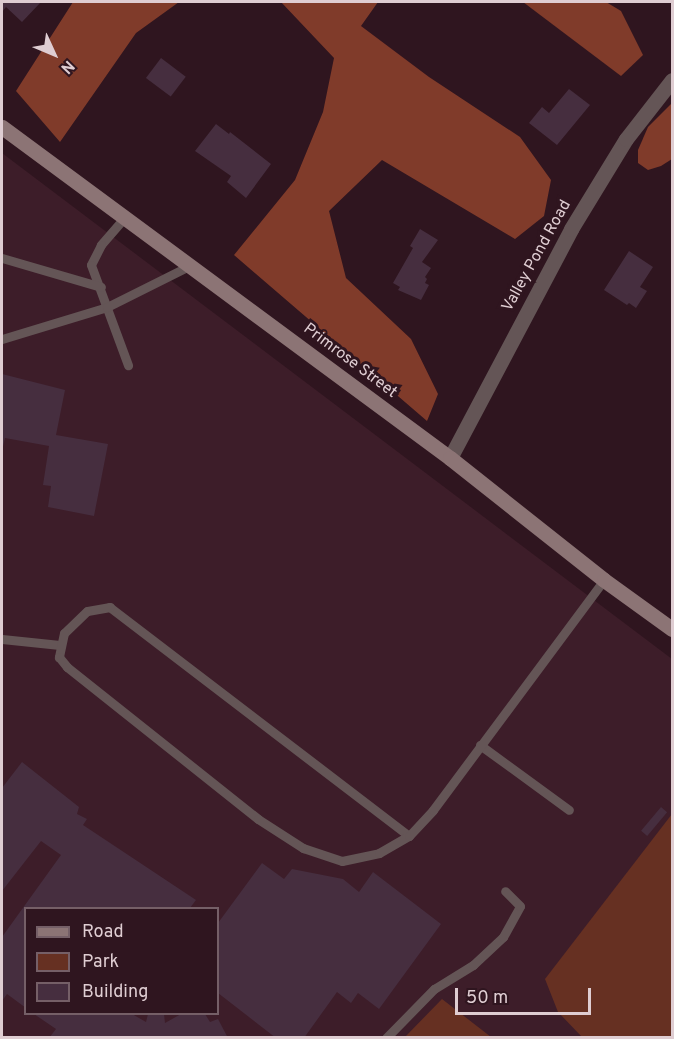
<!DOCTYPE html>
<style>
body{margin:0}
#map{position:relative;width:674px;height:1039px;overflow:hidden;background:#2f151f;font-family:Overpass,sans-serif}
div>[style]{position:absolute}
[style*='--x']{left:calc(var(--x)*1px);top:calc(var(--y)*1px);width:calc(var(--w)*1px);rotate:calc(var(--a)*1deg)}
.built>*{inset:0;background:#3d1d29}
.green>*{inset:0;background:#663022}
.forest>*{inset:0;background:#803b2a}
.building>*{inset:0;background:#462e3f;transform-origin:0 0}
.lane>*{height:9px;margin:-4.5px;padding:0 4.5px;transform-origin:4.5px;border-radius:4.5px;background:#645556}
.street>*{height:15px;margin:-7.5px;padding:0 7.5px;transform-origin:7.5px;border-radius:7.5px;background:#645556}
.secondary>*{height:15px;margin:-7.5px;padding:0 7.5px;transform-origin:7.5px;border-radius:7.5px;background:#8c7475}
span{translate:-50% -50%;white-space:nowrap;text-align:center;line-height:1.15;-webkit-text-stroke:6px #2f151f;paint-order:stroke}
.street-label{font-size:16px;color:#dfcdd2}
.frame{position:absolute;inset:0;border:3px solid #dfcdd2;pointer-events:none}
.legend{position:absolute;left:24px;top:907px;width:195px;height:108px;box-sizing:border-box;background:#2f151f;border:2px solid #755f67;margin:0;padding:8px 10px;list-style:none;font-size:18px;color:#dfcdd2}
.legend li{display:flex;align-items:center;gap:12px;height:30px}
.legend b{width:30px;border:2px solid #755f67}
.north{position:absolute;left:24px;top:24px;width:60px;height:60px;-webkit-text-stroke:4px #2f151f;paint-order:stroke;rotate:134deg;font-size:16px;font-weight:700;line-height:24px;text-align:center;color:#dfcdd2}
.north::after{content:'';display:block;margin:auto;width:21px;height:27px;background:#dfcdd2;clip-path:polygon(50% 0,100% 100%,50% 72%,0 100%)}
.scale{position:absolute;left:455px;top:988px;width:136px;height:27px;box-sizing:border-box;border:3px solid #dfcdd2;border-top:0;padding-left:8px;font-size:18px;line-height:21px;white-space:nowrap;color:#dfcdd2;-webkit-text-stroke:4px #2f151f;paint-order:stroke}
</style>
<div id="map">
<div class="built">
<i style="clip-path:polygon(evenodd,2px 153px,672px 659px,672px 1037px,2px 1037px,2px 153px,26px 908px,218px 908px,218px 1014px,26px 1014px,26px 908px)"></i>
</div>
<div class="green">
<i style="clip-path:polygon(672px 814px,672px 1037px,582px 1037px,558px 1012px,545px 979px)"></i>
<i style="clip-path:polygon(442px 999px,491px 1037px,405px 1037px)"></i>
</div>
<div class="forest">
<i style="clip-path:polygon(73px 2px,179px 2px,136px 33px,60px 142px,16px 91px)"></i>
<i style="clip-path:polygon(281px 2px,378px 2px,361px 26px,429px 77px,520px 137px,551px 180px,544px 216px,515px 239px,382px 160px,329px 211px,346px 278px,411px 339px,438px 394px,427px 421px,234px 255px,295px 180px,323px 112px,334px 58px)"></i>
<i style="clip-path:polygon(523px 2px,606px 2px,621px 11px,643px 55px,621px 76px)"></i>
<i style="clip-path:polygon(672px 103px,672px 159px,661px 166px,648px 170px,638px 163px,638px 150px,648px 127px)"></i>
</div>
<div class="building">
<i style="clip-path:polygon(2px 2px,41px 2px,22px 22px,6px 7px,2px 12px)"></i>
<i style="left:161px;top:58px;width:31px;height:25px;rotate:37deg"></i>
<i style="clip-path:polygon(569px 89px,590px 105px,557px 145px,529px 123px,542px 107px,549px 113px)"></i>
<i style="clip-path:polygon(216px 124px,229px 134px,230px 132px,271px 164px,246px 198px,227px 182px,231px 176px,195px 151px)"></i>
<i style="clip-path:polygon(420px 229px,438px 240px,422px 262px,431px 268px,425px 277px,427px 279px,425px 283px,429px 285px,421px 300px,398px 290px,400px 287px,393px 283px,413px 248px,410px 246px)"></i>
<i style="clip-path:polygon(629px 251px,653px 267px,640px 287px,647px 291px,636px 308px,629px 303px,627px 305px,604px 290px)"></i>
<i style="clip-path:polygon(2px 374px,65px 390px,56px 435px,108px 444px,94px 516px,48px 507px,51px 486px,43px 485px,49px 446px,5px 438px,2px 451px)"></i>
<i style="clip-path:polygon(22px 762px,79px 807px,77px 814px,87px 819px,83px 825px,196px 900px,190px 908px,26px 908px,26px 1008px,7px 994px,2px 1001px,2px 937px,61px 855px,41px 841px,2px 891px,2px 788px)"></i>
<i style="left:661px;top:807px;width:8px;height:31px;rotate:40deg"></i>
<i style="clip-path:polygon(262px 863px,284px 879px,292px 869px,343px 879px,359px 892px,373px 872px,441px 924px,379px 1009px,358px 993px,351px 1003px,337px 992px,304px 1038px,276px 1038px,218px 993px,218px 923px)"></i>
<i style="clip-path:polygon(34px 1014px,132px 1014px,146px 1022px,148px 1014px,164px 1014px,165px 1023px,181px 1014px,205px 1014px,210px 1022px,218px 1019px,228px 1038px,49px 1038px,56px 1029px)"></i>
</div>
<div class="lane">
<i style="--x:125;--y:217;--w:37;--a:131"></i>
<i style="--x:101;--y:245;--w:22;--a:117"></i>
<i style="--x:91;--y:265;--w:107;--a:69.7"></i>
<i style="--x:2;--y:258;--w:103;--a:16.3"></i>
<i style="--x:2;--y:339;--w:110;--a:-16.9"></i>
<i style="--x:107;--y:307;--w:94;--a:-26.6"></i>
<i style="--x:2;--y:639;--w:58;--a:5.9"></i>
<i style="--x:480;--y:745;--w:110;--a:36.1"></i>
<i style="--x:409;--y:836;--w:377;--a:-142.6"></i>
<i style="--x:110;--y:607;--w:23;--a:170"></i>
<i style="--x:87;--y:611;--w:32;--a:136"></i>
<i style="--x:64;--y:633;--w:25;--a:102"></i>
<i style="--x:59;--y:657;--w:13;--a:51"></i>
<i style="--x:67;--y:667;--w:244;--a:38.5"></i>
<i style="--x:258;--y:819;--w:54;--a:32.8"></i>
<i style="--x:303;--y:848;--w:41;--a:18.4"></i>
<i style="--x:342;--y:861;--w:38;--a:-12"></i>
<i style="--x:379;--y:853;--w:34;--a:-30"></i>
<i style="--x:409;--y:836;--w:35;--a:-47"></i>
<i style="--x:433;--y:810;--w:287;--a:-53.4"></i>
<i style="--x:386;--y:1038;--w:69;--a:-45.6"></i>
<i style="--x:434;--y:989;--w:46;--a:-31.6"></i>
<i style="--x:473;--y:965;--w:41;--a:-43"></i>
<i style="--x:503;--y:937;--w:35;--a:-61"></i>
<i style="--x:520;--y:906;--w:21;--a:-135"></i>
</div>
<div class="street">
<i style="--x:450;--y:458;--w:259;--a:-62.1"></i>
<i style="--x:571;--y:229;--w:105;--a:-58.6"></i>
<i style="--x:626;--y:139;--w:75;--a:-52.1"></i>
</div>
<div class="secondary">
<i style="--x:2;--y:127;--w:557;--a:36.46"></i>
<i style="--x:450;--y:458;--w:196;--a:38.4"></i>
<i style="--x:604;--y:580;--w:84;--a:35.8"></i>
</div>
<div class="street-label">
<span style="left:537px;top:256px;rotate:-61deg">Valley Pond Road</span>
<span style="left:350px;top:361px;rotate:37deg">Primrose Street</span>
</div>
<div class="frame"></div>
<ul class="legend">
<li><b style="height:8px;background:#8c7475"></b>Road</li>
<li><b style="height:16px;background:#663022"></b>Park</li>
<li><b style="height:16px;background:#462e3f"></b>Building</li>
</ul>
<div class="north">N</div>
<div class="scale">50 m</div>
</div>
